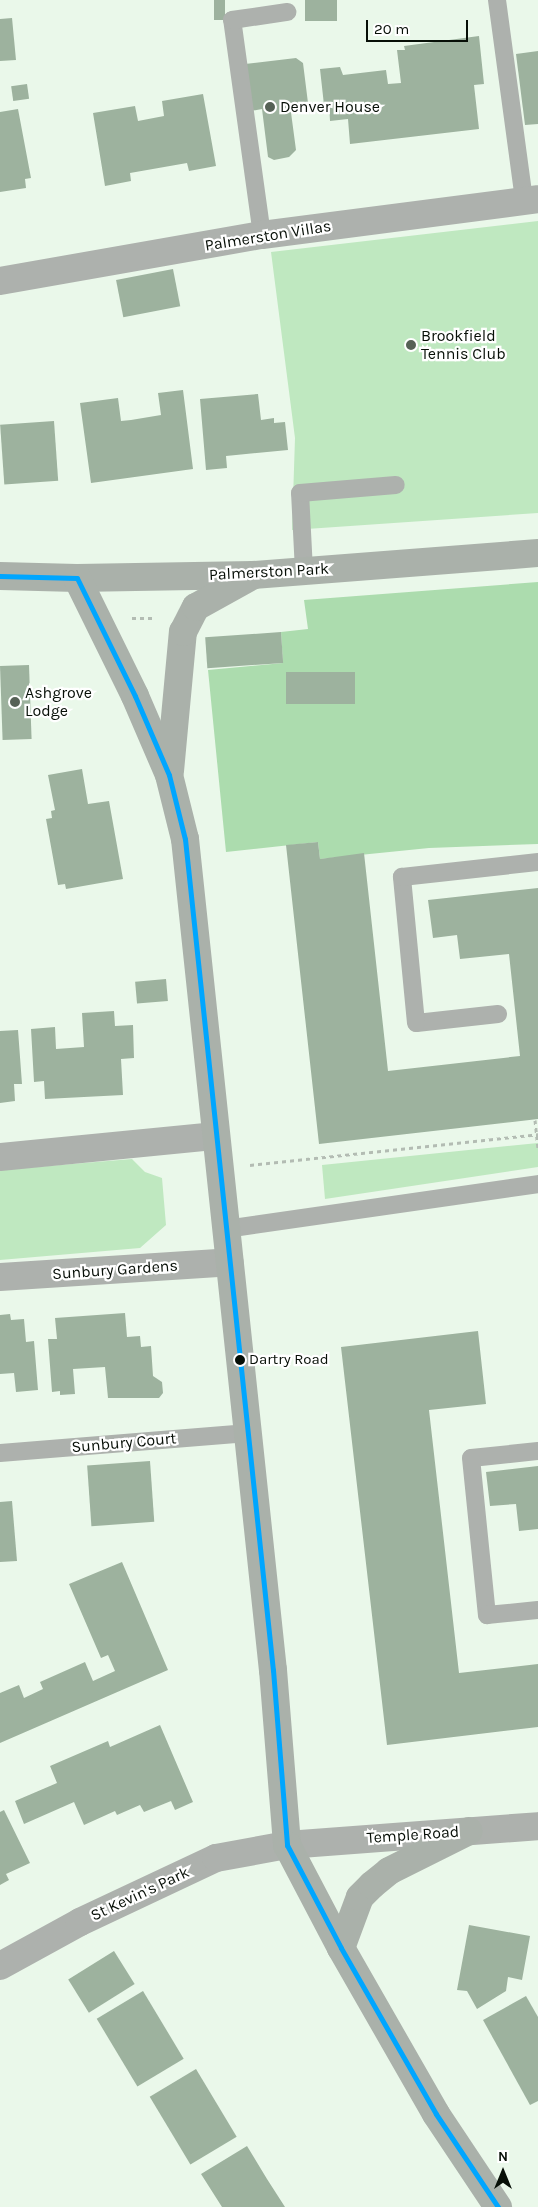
<!DOCTYPE html>
<style>
body{margin:0}
#map{position:relative;width:538px;height:2207px;overflow:hidden;background:#eaf8ea;font-family:Karla,sans-serif}
div>[style]{position:absolute}
[style*='--x']{left:calc(var(--x)*1px);top:calc(var(--y)*1px);width:calc(var(--w)*1px);rotate:calc(var(--a)*1deg)}
.green>*{inset:0;background:#bfe8c0}
.forest>*{inset:0;background:#acdcae}
.building>*{inset:0;background:#9db29e;transform-origin:0 0}
.path>*{height:3px;margin-top:-1.5px;transform-origin:0;background:repeating-linear-gradient(90deg,#b3bcb3 0 4px,transparent 0 8px)}
.lane>*{height:18px;margin:-9px;padding:0 9px;transform-origin:9px;border-radius:9px;background:#adb1ad}
.street>*{height:28px;margin:-14px;padding:0 14px;transform-origin:14px;border-radius:14px;background:#adb1ad}
.secondary>*{height:28px;margin:-14px;padding:0 14px;transform-origin:14px;border-radius:14px;background:#aab1aa}
.bus-1>*{height:5px;margin:-2.5px;padding:0 2.5px;transform-origin:2.5px;border-radius:2.5px;background:#00a6ff}
.dots>*{width:14px;height:14px;translate:-50% -50%;box-sizing:border-box;border:2px solid #fff;border-radius:50%}
span{translate:-50% -50%;white-space:nowrap;text-align:center;line-height:1.15;-webkit-text-stroke:4.5px #fff;paint-order:stroke}
.bus-label{font-size:15px;color:#070f07}
.left{translate:0 -50%;text-align:left}
.poi-label{font-size:16px;color:#070f07}
.street-label{font-size:16px;color:#070f07}
.north{position:absolute;left:478px;top:2147px;width:50px;height:50px;-webkit-text-stroke:4px #fff;paint-order:stroke;rotate:0deg;font-size:14px;font-weight:700;line-height:20px;text-align:center;color:#070f07}
.north::after{content:'';display:block;margin:auto;width:18px;height:22px;background:#070f07;clip-path:polygon(50% 0,100% 100%,50% 72%,0 100%)}
.scale{position:absolute;left:366px;top:20px;width:102px;height:22px;box-sizing:border-box;border:2px solid #070f07;border-top:0;padding-left:6px;font-size:15px;line-height:18px;white-space:nowrap;color:#070f07;-webkit-text-stroke:4px #fff;paint-order:stroke}
</style>
<div id="map">
<div class="green">
<i style="clip-path:polygon(538px 221px,538px 513px,292px 530px,295px 438px,271px 252px)"></i>
<i style="clip-path:polygon(538px 1143px,538px 1167px,325px 1199px,322px 1165px)"></i>
<i style="clip-path:polygon(132px 1159px,145px 1172px,162px 1178px,166px 1225px,140px 1248px,0 1260px,0 1170px)"></i>
</div>
<div class="forest">
<i style="clip-path:polygon(538px 582px,538px 844px,429px 848px,320px 859px,318px 842px,226px 852px,208px 670px,283px 663px,281px 632px,308px 629px,304px 600px)"></i>
</div>
<div class="building">
<i style="left:214px;top:0;width:11px;height:20px"></i>
<i style="left:305px;top:0;width:32px;height:21px"></i>
<i style="clip-path:polygon(12px 18px,16px 60px,0 61px,0 19px)"></i>
<i style="clip-path:polygon(479px 36px,484px 84px,474px 85px,479px 129px,350px 144px,348px 119px,330px 121px,329px 104px,324px 105px,320px 69px,340px 67px,343px 75px,386px 70px,388px 84px,401px 83px,397px 50px,405px 50px,404px 46px)"></i>
<i style="clip-path:polygon(538px 51px,538px 124px,525px 125px,516px 54px)"></i>
<i style="clip-path:polygon(296px 58px,303px 63px,308px 103px,290px 105px,296px 150px,289px 157px,274px 160px,268px 157px,262px 109px,251px 111px,245px 64px)"></i>
<i style="left:27px;top:84px;width:15px;height:16px;rotate:82deg"></i>
<i style="clip-path:polygon(203px 94px,216px 166px,189px 171px,187px 163px,130px 173px,131px 181px,105px 186px,93px 113px,135px 106px,138px 121px,164px 116px,162px 101px)"></i>
<i style="clip-path:polygon(18px 109px,31px 178px,25px 179px,26px 188px,0 192px,0 112px)"></i>
<i style="left:173px;top:269px;width:38px;height:58px;rotate:79deg"></i>
<i style="clip-path:polygon(183px 390px,193px 469px,91px 483px,80px 403px,118px 398px,121px 421px,131px 420px,161px 415px,158px 393px)"></i>
<i style="clip-path:polygon(258px 394px,261px 420px,274px 418px,274px 423px,285px 422px,288px 450px,226px 456px,227px 468px,206px 470px,200px 399px)"></i>
<i style="left:54px;top:421px;width:60px;height:54px;rotate:86deg"></i>
<i style="left:281px;top:632px;width:31px;height:76px;rotate:86deg"></i>
<i style="left:29px;top:665px;width:74px;height:29px;rotate:88deg"></i>
<i style="left:355px;top:672px;width:32px;height:69px;rotate:90deg"></i>
<i style="clip-path:polygon(82px 769px,88px 804px,109px 801px,123px 879px,66px 889px,65px 884px,58px 885px,46px 819px,52px 818px,51px 811px,55px 810px,48px 775px)"></i>
<i style="clip-path:polygon(318px 842px,320px 859px,364px 853px,388px 1071px,520px 1056px,509px 954px,460px 959px,457px 935px,433px 938px,428px 900px,538px 888px,538px 1119px,319px 1144px,286px 845px)"></i>
<i style="left:166px;top:979px;width:22px;height:31px;rotate:85deg"></i>
<i style="clip-path:polygon(114px 1011px,115px 1026px,133px 1025px,134px 1058px,121px 1059px,123px 1095px,45px 1099px,44px 1081px,34px 1082px,31px 1029px,55px 1027px,56px 1049px,84px 1047px,82px 1013px)"></i>
<i style="clip-path:polygon(18px 1030px,22px 1084px,14px 1084px,15px 1101px,0 1103px,0 1031px)"></i>
<i style="clip-path:polygon(125px 1313px,127px 1337px,140px 1336px,141px 1347px,151px 1346px,153px 1376px,162px 1382px,163px 1393px,159px 1398px,108px 1398px,105px 1367px,73px 1369px,75px 1394px,60px 1395px,60px 1391px,52px 1392px,48px 1339px,57px 1339px,55px 1318px)"></i>
<i style="clip-path:polygon(10px 1314px,11px 1320px,24px 1319px,26px 1342px,34px 1341px,38px 1390px,16px 1392px,14px 1373px,0 1374px,0 1315px)"></i>
<i style="clip-path:polygon(478px 1331px,486px 1404px,429px 1410px,459px 1673px,538px 1664px,538px 1727px,387px 1745px,341px 1347px)"></i>
<i style="left:150px;top:1461px;width:61px;height:63px;rotate:86deg"></i>
<i style="clip-path:polygon(538px 1466px,538px 1529px,519px 1531px,516px 1504px,490px 1506px,486px 1472px)"></i>
<i style="clip-path:polygon(12px 1501px,17px 1561px,0 1562px,0 1502px)"></i>
<i style="clip-path:polygon(122px 1562px,168px 1670px,0 1743px,0 1693px,19px 1685px,24px 1698px,43px 1689px,40px 1682px,85px 1662px,93px 1681px,115px 1671px,108px 1655px,101px 1658px,69px 1584px)"></i>
<i style="clip-path:polygon(160px 1725px,193px 1802px,175px 1810px,171px 1801px,144px 1812px,140px 1805px,117px 1815px,115px 1811px,84px 1825px,74px 1802px,24px 1824px,15px 1801px,57px 1783px,50px 1766px,108px 1741px,110px 1747px)"></i>
<i style="clip-path:polygon(4px 1810px,30px 1863px,6px 1874px,9px 1880px,0 1885px,0 1812px)"></i>
<i style="clip-path:polygon(469px 1925px,530px 1936px,522px 1980px,508px 1977px,506px 1991px,477px 2009px,467px 1991px,457px 1990px)"></i>
<i style="left:114px;top:1951px;width:39px;height:54px;rotate:58deg"></i>
<i style="left:143px;top:1991px;width:79px;height:54px;rotate:59deg"></i>
<i style="clip-path:polygon(526px 1996px,538px 2017px,538px 2101px,530px 2105px,483px 2020px)"></i>
<i style="left:196px;top:2069px;width:79px;height:54px;rotate:59deg"></i>
<i style="clip-path:polygon(247px 2146px,267px 2179px,285px 2207px,222px 2207px,201px 2174px)"></i>
</div>
<div class="path">
<i style="--x:132;--y:618;--w:23;--a:0"></i>
<i style="--x:535;--y:1120;--w:31;--a:84"></i>
<i style="--x:250;--y:1165;--w:290;--a:-6.1"></i>
</div>
<div class="lane">
<i style="--x:497;--y:0;--w:202;--a:82.3"></i>
<i style="--x:262;--y:235;--w:217;--a:-97.9"></i>
<i style="--x:232;--y:20;--w:56;--a:-8.3"></i>
<i style="--x:304;--y:571;--w:78;--a:-92.9"></i>
<i style="--x:300;--y:493;--w:96;--a:-4.8"></i>
<i style="--x:498;--y:1014;--w:82;--a:173.7"></i>
<i style="--x:416;--y:1023;--w:147;--a:-95.5"></i>
<i style="--x:402;--y:877;--w:137;--a:-6.3"></i>
<i style="--x:226;--y:1229;--w:315;--a:-8.2"></i>
<i style="--x:538;--y:1451;--w:67;--a:174"></i>
<i style="--x:471;--y:1458;--w:158;--a:84.2"></i>
<i style="--x:487;--y:1615;--w:51;--a:-5.6"></i>
<i style="--x:0;--y:1453;--w:249;--a:-4.6"></i>
</div>
<div class="street">
<i style="--x:0;--y:281;--w:266;--a:-10"></i>
<i style="--x:262;--y:235;--w:278;--a:-7.4"></i>
<i style="--x:0;--y:1157;--w:217;--a:-5.6"></i>
<i style="--x:0;--y:1277;--w:230;--a:-3.7"></i>
<i style="--x:0;--y:1966;--w:91;--a:-28.8"></i>
<i style="--x:80;--y:1922;--w:150;--a:-25.2"></i>
<i style="--x:216;--y:1858;--w:72;--a:-10.4"></i>
<i style="--x:287;--y:1845;--w:252;--a:-4.3"></i>
</div>
<div class="secondary">
<i style="--x:0;--y:576;--w:77;--a:1.5"></i>
<i style="--x:77;--y:578;--w:176;--a:-1"></i>
<i style="--x:253;--y:575;--w:286;--a:-4.4"></i>
<i style="--x:77;--y:578;--w:131;--a:63.8"></i>
<i style="--x:135;--y:696;--w:86;--a:66.7"></i>
<i style="--x:169;--y:775;--w:66;--a:76"></i>
<i style="--x:185;--y:839;--w:836;--a:83.96"></i>
<i style="--x:273;--y:1670;--w:176;--a:85.4"></i>
<i style="--x:287;--y:1845;--w:116;--a:62.3"></i>
<i style="--x:341;--y:1948;--w:191;--a:60.2"></i>
<i style="--x:436;--y:2114;--w:112;--a:56.3"></i>
<i style="--x:170;--y:771;--w:140;--a:-84.7"></i>
<i style="--x:183;--y:632;--w:28;--a:-63"></i>
<i style="--x:196;--y:607;--w:64;--a:-29"></i>
<i style="--x:341;--y:1948;--w:54;--a:-69.6"></i>
<i style="--x:360;--y:1897;--w:17;--a:-45"></i>
<i style="--x:372;--y:1885;--w:22;--a:-39"></i>
<i style="--x:389;--y:1871;--w:89;--a:-26.6"></i>
</div>
<div class="bus-1">
<i style="--x:0;--y:576;--w:77;--a:1.5"></i>
<i style="--x:77;--y:578;--w:131;--a:63.8"></i>
<i style="--x:135;--y:696;--w:86;--a:66.7"></i>
<i style="--x:169;--y:775;--w:66;--a:76"></i>
<i style="--x:185;--y:839;--w:836;--a:83.96"></i>
<i style="--x:273;--y:1670;--w:176;--a:85.4"></i>
<i style="--x:287;--y:1845;--w:116;--a:62.3"></i>
<i style="--x:341;--y:1948;--w:191;--a:60.2"></i>
<i style="--x:436;--y:2114;--w:112;--a:56.3"></i>
</div>
<div class="dots">
<i style="left:270px;top:107px;background:#566156"></i>
<i style="left:411px;top:345px;background:#566156"></i>
<i style="left:15px;top:702px;background:#566156"></i>
<i style="left:240px;top:1360px;background:#070f07"></i>
</div>
<div class="bus-label">
<span class="left" style="left:249px;top:1360px">Dartry Road</span>
</div>
<div class="poi-label">
<span class="left" style="left:280px;top:107px">Denver House</span>
<span class="left" style="left:421px;top:345px">Brookfield<br>Tennis Club</span>
<span class="left" style="left:25px;top:702px">Ashgrove<br>Lodge</span>
</div>
<div class="street-label">
<span style="left:268px;top:236px;rotate:-9deg">Palmerston Villas</span>
<span style="left:269px;top:572px;rotate:-3deg">Palmerston Park</span>
<span style="left:115px;top:1270px;rotate:-4deg">Sunbury Gardens</span>
<span style="left:124px;top:1443px;rotate:-5deg">Sunbury Court</span>
<span style="left:413px;top:1835px;rotate:-4deg">Temple Road</span>
<span style="left:140px;top:1894px;rotate:-25deg">St Kevin's Park</span>
</div>
<div class="north">N</div>
<div class="scale">20 m</div>
</div>
